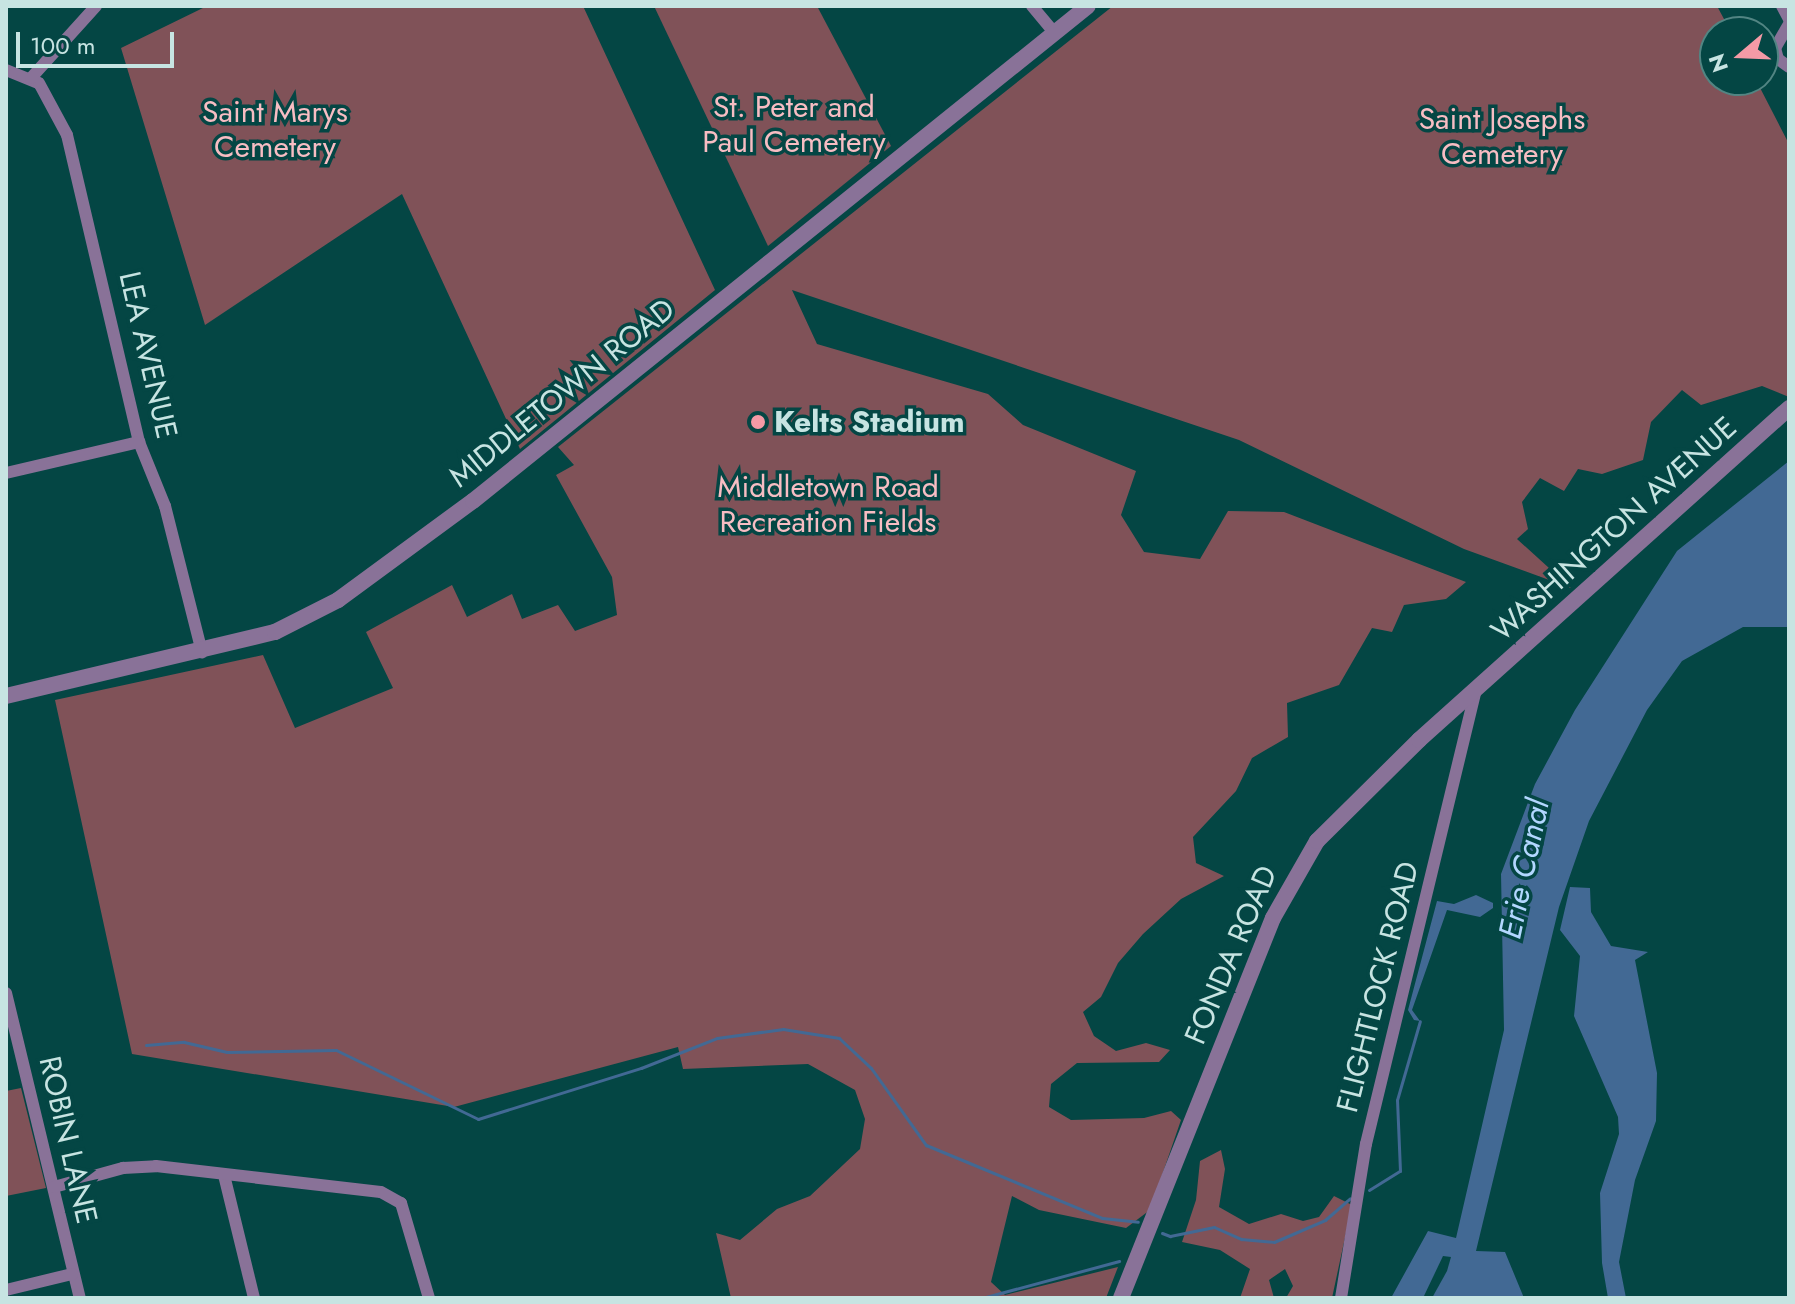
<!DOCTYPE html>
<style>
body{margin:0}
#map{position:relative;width:1795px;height:1304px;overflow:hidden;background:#044644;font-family:Jost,sans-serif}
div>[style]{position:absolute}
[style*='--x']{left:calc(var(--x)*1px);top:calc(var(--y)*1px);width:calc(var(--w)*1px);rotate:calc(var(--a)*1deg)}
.green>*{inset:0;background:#805258}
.water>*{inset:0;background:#426994}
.pier>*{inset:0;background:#044644}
.stream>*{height:3px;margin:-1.5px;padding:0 1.5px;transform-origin:1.5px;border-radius:1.5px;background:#426994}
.minor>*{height:12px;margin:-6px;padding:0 6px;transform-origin:6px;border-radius:6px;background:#897298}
.tertiary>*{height:16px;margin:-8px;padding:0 8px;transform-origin:8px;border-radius:8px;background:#897298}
.dots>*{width:22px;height:22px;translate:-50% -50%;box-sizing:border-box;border:4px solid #044644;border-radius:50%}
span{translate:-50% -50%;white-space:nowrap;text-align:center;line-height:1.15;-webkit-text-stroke:7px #044644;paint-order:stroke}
.park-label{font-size:30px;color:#f7bdc3}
.street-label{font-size:30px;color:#c7e4e2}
.poi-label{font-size:30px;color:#c7e4e2;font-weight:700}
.left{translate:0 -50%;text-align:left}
.water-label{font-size:32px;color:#b3d7ff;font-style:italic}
.frame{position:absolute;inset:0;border:8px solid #c7e4e2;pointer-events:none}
.north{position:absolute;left:1699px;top:16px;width:80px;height:80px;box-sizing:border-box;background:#044644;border:2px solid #528583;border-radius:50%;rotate:251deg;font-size:22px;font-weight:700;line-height:32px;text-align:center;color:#c7e4e2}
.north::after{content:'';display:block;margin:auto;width:28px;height:36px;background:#f49aa6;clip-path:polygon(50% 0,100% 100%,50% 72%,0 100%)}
.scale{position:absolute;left:16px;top:32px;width:158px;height:36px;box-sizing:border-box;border:4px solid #c7e4e2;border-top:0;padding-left:10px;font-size:24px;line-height:28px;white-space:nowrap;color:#c7e4e2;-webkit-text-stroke:6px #044644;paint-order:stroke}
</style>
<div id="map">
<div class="green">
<i style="clip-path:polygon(207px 6px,583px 6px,715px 290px,520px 449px,402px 194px,205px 325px,121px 48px)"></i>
<i style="clip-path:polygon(654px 6px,817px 6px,891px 146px,768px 246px)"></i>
<i style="clip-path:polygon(1113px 6px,1717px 6px,1731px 32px,1715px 32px,1715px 80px,1756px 80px,1789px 144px,1789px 397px,1762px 386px,1701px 405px,1682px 390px,1651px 422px,1643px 460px,1602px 474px,1578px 469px,1564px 491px,1540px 478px,1522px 502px,1528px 529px,1517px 539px,1571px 588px,1464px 549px,1239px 440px,792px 290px,817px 344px,988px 394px,1023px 425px,1136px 471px,1121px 515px,1144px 552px,1200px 559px,1228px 511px,1284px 512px,1466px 582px,1446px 599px,1404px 605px,1392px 632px,1372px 628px,1339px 685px,1287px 703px,1288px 737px,1252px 758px,1236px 791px,1193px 837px,1196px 863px,1224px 876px,1181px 899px,1143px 934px,1118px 963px,1101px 997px,1083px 1012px,1094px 1036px,1116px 1051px,1146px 1043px,1170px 1050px,1159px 1062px,1077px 1063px,1051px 1084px,1049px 1107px,1071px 1120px,1144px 1118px,1171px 1111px,1181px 1120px,1150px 1210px,1126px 1228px,1039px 1210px,1012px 1196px,991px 1282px,1005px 1295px,1118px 1267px,1106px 1298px,731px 1298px,716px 1233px,740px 1240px,777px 1209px,810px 1196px,860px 1149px,865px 1119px,855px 1090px,808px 1064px,683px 1069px,678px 1047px,454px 1107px,132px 1054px,55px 700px,263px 655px,295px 728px,393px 688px,366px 632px,452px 585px,467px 617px,512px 594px,522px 619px,558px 605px,575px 631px,617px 615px,612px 577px,556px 475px,574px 465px,558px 447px)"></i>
<i style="clip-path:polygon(21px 1088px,46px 1188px,6px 1196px,6px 1091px)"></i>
<i style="clip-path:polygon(1221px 1150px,1225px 1169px,1219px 1207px,1249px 1224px,1281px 1214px,1303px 1221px,1319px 1217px,1334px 1196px,1352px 1205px,1332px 1298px,1286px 1298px,1293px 1286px,1285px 1269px,1269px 1280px,1274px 1298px,1240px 1298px,1250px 1269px,1220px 1250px,1182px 1242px,1196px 1200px,1200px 1161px)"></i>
</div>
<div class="water">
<i style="clip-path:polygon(1789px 461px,1789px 627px,1743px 627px,1682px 661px,1647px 710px,1589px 821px,1559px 907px,1476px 1251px,1505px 1252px,1524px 1298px,1391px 1298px,1428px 1231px,1456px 1238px,1504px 1030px,1501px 874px,1535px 784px,1575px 710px,1677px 551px)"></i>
<i style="clip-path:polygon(1570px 887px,1590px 888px,1591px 912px,1611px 946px,1648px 952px,1635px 960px,1657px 1073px,1656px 1121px,1635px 1180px,1619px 1262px,1626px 1298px,1608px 1298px,1602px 1263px,1600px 1193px,1619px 1134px,1618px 1117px,1574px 1016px,1580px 956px,1560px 930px)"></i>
<i style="clip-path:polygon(1476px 895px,1493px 903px,1493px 908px,1480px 917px,1447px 910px,1412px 1010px,1420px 1021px,1414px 1020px,1408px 1010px,1437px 901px,1454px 904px)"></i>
</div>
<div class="pier">
<i style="clip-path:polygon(1443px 1256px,1451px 1257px,1447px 1271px,1432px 1298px,1423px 1298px)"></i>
</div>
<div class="stream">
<i style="--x:146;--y:1045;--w:38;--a:-5"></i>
<i style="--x:184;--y:1042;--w:44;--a:13.1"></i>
<i style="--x:227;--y:1052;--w:109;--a:-1.1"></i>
<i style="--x:336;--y:1050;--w:158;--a:25.9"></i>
<i style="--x:478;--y:1119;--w:171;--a:-17.4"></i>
<i style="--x:641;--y:1068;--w:82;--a:-21.5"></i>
<i style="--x:717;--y:1038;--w:67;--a:-7.8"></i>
<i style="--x:783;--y:1029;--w:57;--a:9.1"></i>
<i style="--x:839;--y:1038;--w:44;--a:43.2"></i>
<i style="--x:871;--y:1068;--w:95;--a:54.5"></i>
<i style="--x:926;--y:1145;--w:191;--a:22.5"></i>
<i style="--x:1102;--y:1218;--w:36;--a:6"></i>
<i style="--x:1369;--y:1190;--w:36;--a:-32"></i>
<i style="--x:1400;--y:1171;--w:71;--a:-92.4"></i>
<i style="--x:1397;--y:1100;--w:82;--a:-73.8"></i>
<i style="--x:1162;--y:1233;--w:9;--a:21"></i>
<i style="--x:1170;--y:1236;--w:45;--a:-11.6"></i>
<i style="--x:1214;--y:1227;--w:30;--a:24"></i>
<i style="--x:1241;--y:1239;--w:33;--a:5"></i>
<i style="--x:1274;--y:1242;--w:56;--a:-23.3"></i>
<i style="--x:1325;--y:1220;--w:33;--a:-41"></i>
<i style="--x:982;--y:1298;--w:142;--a:-15.1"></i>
</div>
<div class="minor">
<i style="--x:1032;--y:6;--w:35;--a:50"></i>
<i style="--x:1782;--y:6;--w:15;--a:62"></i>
<i style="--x:1789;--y:24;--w:28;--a:120"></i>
<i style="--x:1775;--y:48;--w:11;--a:75"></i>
<i style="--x:1778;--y:59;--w:14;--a:36"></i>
<i style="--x:6;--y:70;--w:35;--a:22"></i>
<i style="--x:39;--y:83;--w:59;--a:61.7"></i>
<i style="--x:67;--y:135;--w:315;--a:76.8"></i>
<i style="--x:139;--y:442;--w:69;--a:67.9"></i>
<i style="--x:165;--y:506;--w:151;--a:75.8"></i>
<i style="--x:31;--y:78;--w:97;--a:-47.9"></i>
<i style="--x:6;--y:473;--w:137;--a:-13.1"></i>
<i style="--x:6;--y:993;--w:314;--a:76.4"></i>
<i style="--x:224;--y:1175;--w:127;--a:76.3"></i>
<i style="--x:54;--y:1187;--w:72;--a:-15.4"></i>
<i style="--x:123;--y:1168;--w:33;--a:-3"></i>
<i style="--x:156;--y:1166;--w:226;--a:6.6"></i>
<i style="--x:381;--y:1192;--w:23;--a:29"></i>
<i style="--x:401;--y:1203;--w:99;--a:73.6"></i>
<i style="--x:6;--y:1290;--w:68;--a:-13.6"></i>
<i style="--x:1341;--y:1298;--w:156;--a:-80.8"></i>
<i style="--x:1366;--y:1144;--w:466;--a:-76.4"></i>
</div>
<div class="tertiary">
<i style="--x:6;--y:696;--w:277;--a:-13.4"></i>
<i style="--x:275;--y:632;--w:71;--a:-26.9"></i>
<i style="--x:338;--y:600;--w:167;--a:-36.3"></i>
<i style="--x:473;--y:501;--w:789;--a:-38.83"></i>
<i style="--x:1121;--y:1298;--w:409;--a:-68.2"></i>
<i style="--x:1273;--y:918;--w:89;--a:-60.3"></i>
<i style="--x:1317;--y:841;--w:144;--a:-44.7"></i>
<i style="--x:1419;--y:740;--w:497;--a:-41.9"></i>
</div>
<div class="dots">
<i style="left:758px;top:422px;background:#f49aa6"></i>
</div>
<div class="park-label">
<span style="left:794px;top:124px">St. Peter and<br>Paul Cemetery</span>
<span style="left:275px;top:129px">Saint Marys<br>Cemetery</span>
<span style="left:1502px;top:136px">Saint Josephs<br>Cemetery</span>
<span style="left:828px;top:504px">Middletown Road<br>Recreation Fields</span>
</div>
<div class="street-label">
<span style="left:148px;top:355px;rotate:77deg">LEA AVENUE</span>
<span style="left:562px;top:393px;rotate:-39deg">MIDDLETOWN ROAD</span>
<span style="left:1614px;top:529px;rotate:-42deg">WASHINGTON AVENUE</span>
<span style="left:1231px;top:955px;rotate:-67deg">FONDA ROAD</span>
<span style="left:1378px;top:987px;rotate:-76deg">FLIGHTLOCK ROAD</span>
<span style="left:68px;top:1140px;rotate:77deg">ROBIN LANE</span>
</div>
<div class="poi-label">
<span class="left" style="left:774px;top:422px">Kelts Stadium</span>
</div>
<div class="water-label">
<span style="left:1524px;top:869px;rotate:-78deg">Erie Canal</span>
</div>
<div class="frame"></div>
<div class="north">N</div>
<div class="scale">100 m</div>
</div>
